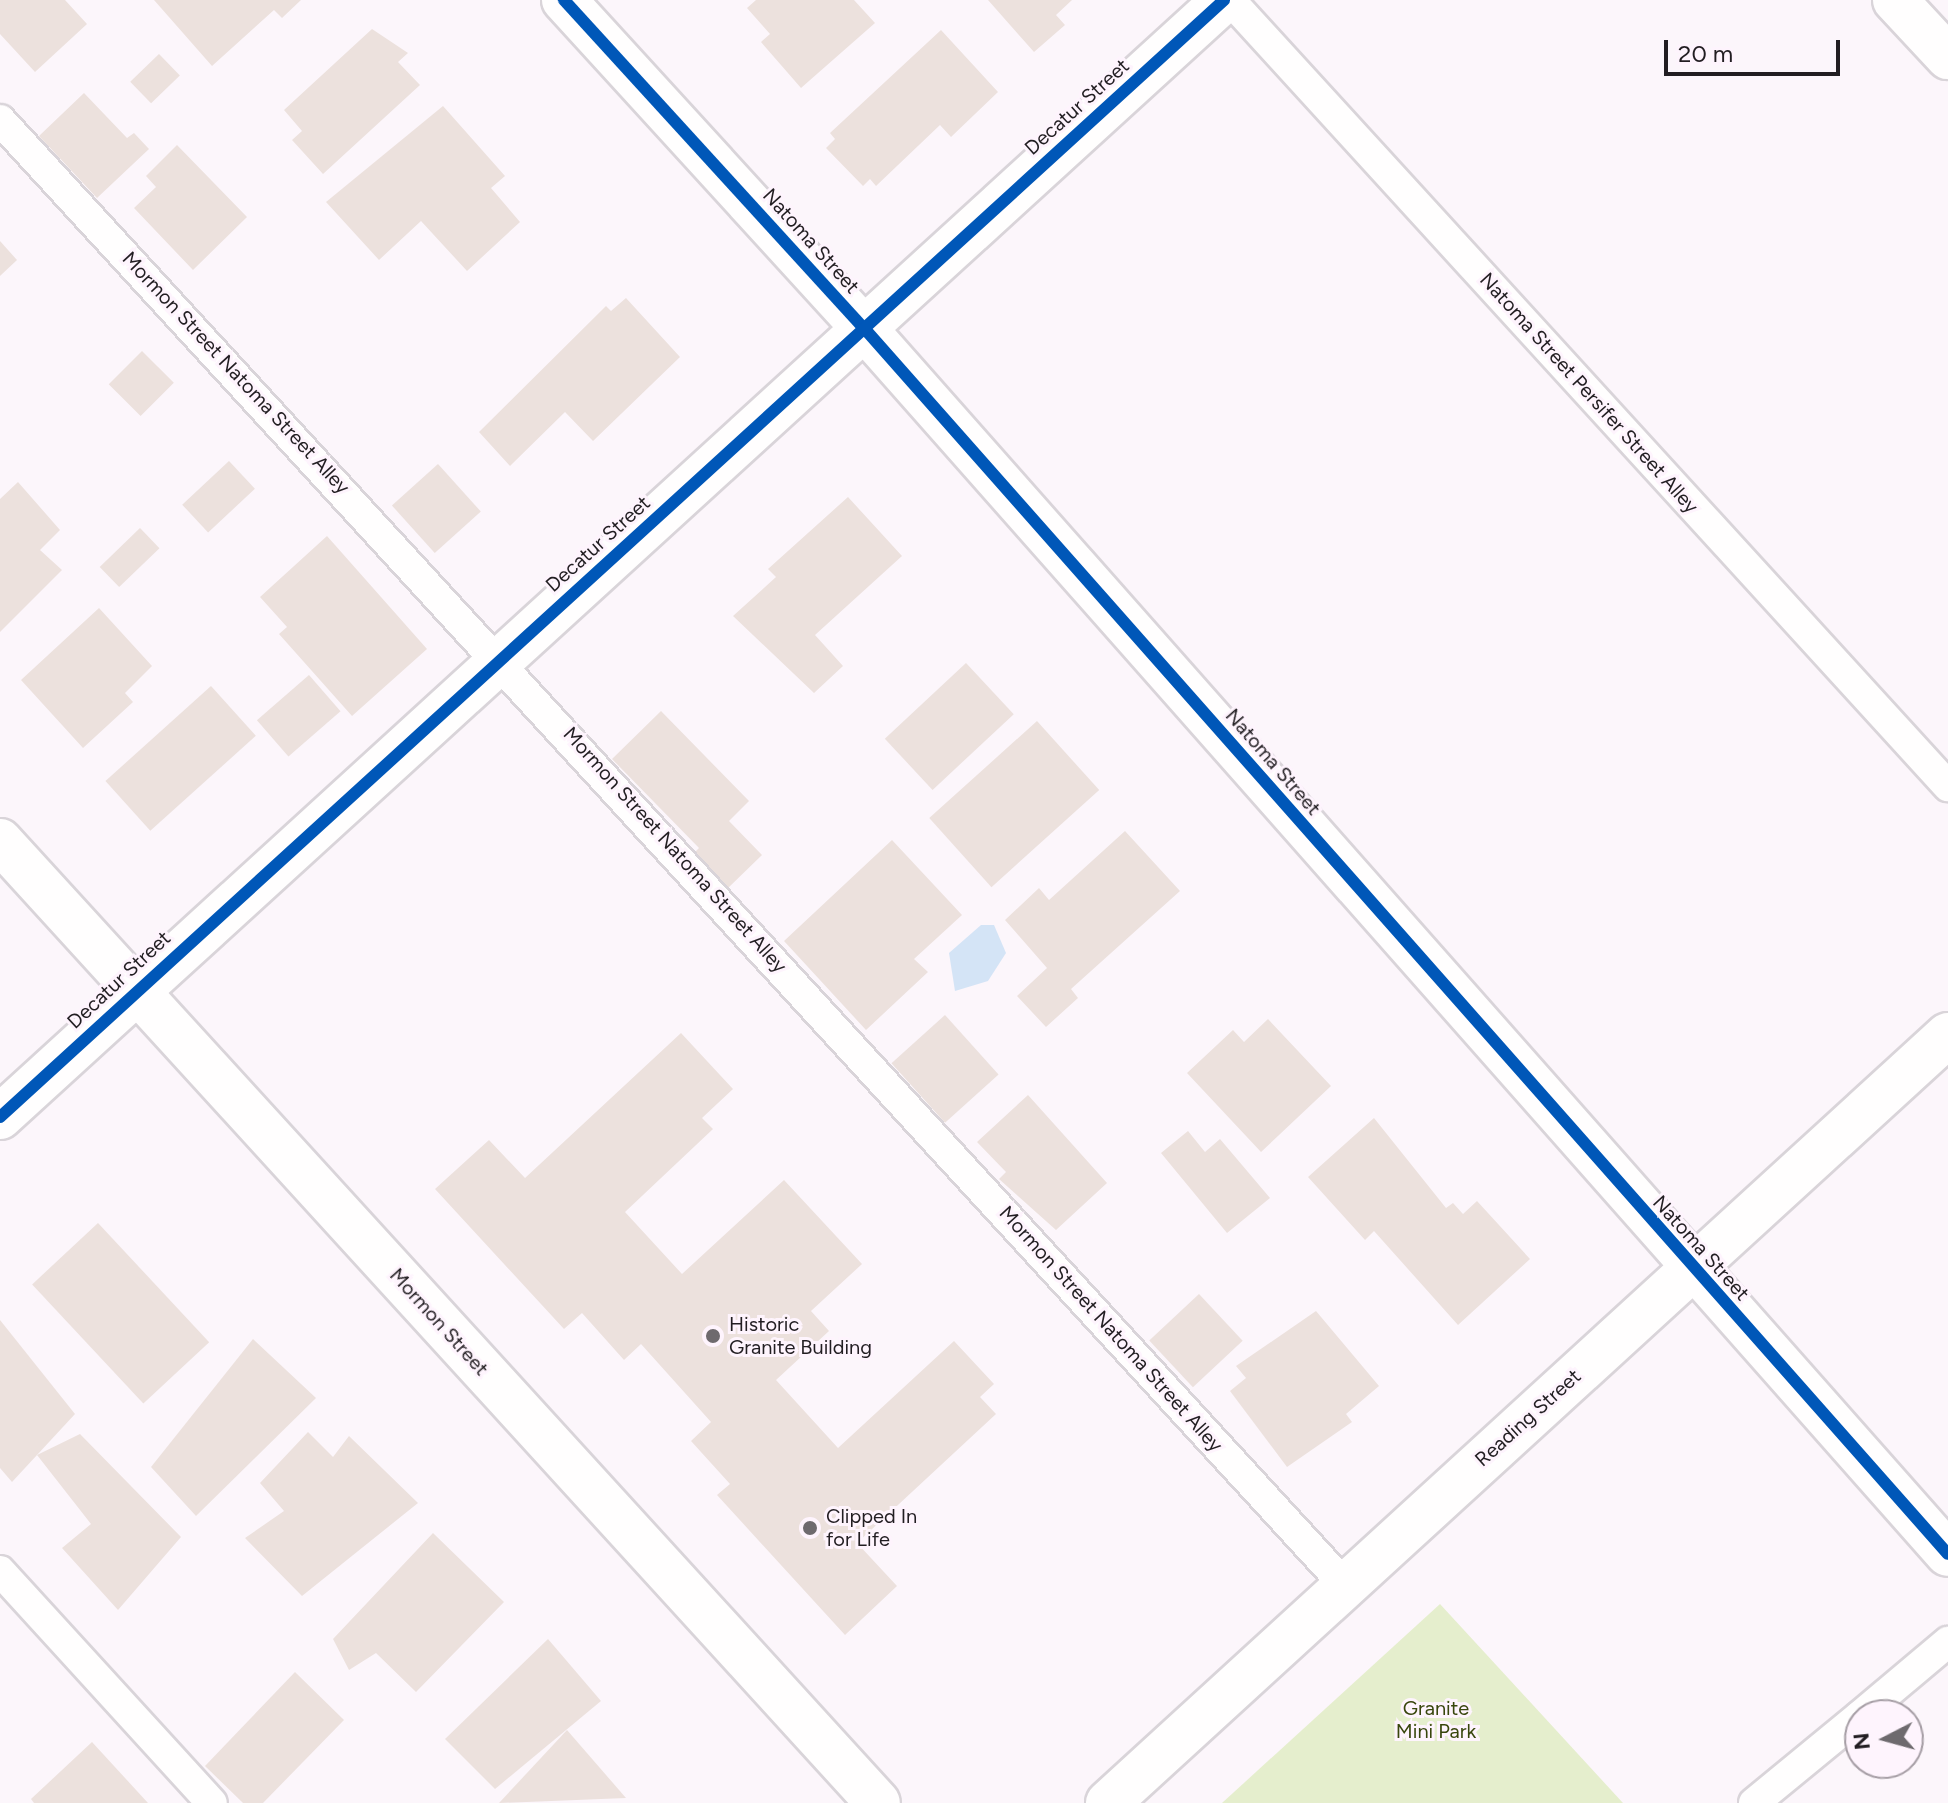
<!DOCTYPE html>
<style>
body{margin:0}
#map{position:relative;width:1948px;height:1803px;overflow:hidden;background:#fcf6fb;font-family:Figtree,sans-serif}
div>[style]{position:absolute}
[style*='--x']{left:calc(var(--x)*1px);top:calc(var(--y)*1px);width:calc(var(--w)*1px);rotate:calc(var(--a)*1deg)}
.green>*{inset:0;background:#e5eecd}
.water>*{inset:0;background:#d4e4f6}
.building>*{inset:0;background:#ece1dd;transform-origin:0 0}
.roads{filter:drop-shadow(2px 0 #d9d4d9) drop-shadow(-2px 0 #d9d4d9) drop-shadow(0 2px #d9d4d9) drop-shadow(0 -2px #d9d4d9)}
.lane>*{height:30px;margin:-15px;padding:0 15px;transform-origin:15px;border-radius:15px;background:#fffefe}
.street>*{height:44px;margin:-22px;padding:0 22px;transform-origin:22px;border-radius:22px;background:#fffefe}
.secondary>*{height:44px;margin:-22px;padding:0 22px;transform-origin:22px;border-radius:22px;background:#fffefe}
.cycleway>*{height:12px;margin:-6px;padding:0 6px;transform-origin:6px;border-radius:6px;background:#0057b8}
.dots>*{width:22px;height:22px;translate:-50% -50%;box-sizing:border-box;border:4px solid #fef4fd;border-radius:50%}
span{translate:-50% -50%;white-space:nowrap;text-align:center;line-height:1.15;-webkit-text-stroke:6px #fef4fd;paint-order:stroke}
.street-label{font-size:20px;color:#221e22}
.poi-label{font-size:20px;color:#221e22}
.left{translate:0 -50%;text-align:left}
.park-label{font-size:20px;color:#38460c}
.north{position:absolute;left:1844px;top:1699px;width:80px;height:80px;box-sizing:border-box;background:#fef4fd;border:2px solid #a69ea5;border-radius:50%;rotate:264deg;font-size:22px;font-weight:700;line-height:32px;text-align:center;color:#221e22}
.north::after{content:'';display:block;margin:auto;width:28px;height:36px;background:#6e6a6e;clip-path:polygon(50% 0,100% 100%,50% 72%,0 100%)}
.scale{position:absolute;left:1664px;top:40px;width:176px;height:36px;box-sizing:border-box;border:4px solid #221e22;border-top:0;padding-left:10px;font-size:24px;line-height:28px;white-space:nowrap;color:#221e22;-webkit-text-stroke:6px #fef4fd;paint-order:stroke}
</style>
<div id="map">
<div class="green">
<i style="clip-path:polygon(1440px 1604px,1623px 1803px,1222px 1803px)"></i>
</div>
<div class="water">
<i style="clip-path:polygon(981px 925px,994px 925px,1006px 953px,988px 981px,955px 991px,949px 953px)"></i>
</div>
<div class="building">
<i style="clip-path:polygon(0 0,65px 0,87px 24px,35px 72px,0 34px)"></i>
<i style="clip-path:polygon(154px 0,301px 0,282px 18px,274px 10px,212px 66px)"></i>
<i style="clip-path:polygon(756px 0,854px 0,875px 23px,801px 88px,761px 42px,770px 34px,747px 8px)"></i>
<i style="clip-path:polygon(988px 0,1072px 0,1056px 15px,1065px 25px,1034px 52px)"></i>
<i style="clip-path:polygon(372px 29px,408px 53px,398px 62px,420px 85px,323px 174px,292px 140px,302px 131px,284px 110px)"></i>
<i style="clip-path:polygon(941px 30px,998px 92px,951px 137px,940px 125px,876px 186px,870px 179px,863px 186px,826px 148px,835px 139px,830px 133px)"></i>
<i style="left:159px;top:54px;width:30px;height:40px;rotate:46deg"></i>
<i style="clip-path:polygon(84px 93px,127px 138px,134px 133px,149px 149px,97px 198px,39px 136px)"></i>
<i style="clip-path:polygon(443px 106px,505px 176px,491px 188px,520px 222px,467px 271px,421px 221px,379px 260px,326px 202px)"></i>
<i style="clip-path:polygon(177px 145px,247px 217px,193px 270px,134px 208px,156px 187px,146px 176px)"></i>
<i style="clip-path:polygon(0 241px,17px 260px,0 276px)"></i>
<i style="clip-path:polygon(626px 298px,680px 357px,593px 441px,565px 412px,510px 466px,479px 432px,606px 306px,611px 311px)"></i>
<i style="left:142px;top:351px;width:45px;height:47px;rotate:45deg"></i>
<i style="left:229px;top:461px;width:38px;height:64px;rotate:47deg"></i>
<i style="left:438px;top:464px;width:64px;height:62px;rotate:48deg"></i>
<i style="clip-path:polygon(18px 482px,60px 530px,40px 550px,62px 570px,0 632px,0 499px)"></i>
<i style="clip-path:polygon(848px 497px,902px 556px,815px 635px,843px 666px,814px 693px,733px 616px,776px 577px,768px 569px)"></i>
<i style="left:140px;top:528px;width:28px;height:56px;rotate:46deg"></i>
<i style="clip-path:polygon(327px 536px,427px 649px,352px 716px,279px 634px,287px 627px,260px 597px)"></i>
<i style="clip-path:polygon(99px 608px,152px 666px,125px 693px,133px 702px,83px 748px,21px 680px)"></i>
<i style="left:966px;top:663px;width:70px;height:111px;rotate:47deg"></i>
<i style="left:309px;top:675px;width:48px;height:69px;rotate:49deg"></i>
<i style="left:211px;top:686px;width:67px;height:142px;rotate:48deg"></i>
<i style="clip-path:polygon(661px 711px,749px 801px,729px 821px,762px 855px,726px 890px,692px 855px,699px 848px,612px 759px)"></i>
<i style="left:1037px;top:721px;width:93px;height:145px;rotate:48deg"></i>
<i style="clip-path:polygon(1125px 831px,1180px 891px,1071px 989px,1078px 998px,1046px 1027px,1017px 996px,1047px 968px,1005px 920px,1039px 888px,1049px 900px)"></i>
<i style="clip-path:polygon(892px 840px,962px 915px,914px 959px,928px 972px,866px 1030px,784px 941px)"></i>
<i style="left:945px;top:1015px;width:80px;height:72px;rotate:48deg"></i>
<i style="clip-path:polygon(1268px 1019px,1331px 1086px,1261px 1152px,1187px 1073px,1233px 1030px,1244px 1042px)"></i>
<i style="clip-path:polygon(681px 1033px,733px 1089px,702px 1118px,713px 1129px,625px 1212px,682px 1274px,784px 1180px,862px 1264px,811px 1311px,829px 1331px,776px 1380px,838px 1448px,954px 1341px,994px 1384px,980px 1397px,996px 1414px,857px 1543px,897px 1586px,845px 1635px,717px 1495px,730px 1484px,691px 1441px,711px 1422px,641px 1344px,624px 1360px,582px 1313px,564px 1329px,435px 1189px,489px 1140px,525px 1178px)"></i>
<i style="clip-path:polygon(1028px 1095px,1107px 1183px,1056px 1230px,999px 1179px,1006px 1172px,977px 1142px)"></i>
<i style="clip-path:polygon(1374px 1118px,1446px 1208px,1453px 1203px,1463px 1214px,1477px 1201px,1530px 1259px,1458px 1325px,1374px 1231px,1365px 1240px,1308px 1177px)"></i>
<i style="clip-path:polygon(1188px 1131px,1205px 1152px,1220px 1139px,1270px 1198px,1227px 1233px,1161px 1153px)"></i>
<i style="left:98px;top:1223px;width:163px;height:90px;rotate:47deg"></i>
<i style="left:1199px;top:1294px;width:64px;height:68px;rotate:47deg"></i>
<i style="clip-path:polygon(1316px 1311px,1379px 1386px,1346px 1414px,1352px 1422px,1287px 1467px,1230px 1391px,1246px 1378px,1236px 1366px)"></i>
<i style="clip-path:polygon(0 1320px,75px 1414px,12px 1482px,0 1468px)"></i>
<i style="clip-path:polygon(253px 1339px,316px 1398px,196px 1516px,151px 1467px)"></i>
<i style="clip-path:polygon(308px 1432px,333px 1457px,349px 1436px,418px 1503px,302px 1596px,245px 1538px,284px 1511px,260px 1483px)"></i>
<i style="clip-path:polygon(80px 1434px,181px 1537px,118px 1610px,62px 1548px,91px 1524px,37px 1455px)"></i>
<i style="clip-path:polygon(433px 1533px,504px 1602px,416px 1692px,376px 1653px,349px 1670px,333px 1639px)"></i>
<i style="clip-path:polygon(548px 1639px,601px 1701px,495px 1789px,445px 1739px)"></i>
<i style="clip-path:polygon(295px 1672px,344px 1720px,263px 1803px,243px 1803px,205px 1766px)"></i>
<i style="clip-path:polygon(567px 1730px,626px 1798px,499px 1803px)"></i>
<i style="clip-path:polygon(92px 1742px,148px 1803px,34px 1803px,31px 1799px)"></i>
</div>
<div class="roads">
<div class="lane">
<i style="--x:1230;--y:0;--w:1065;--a:47.59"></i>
<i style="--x:0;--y:120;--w:1989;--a:47.45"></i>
<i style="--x:0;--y:1571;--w:314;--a:47.6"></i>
<i style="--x:1861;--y:1715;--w:114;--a:-40"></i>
<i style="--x:1754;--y:1803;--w:137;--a:-39.4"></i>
</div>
<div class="street">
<i style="--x:1895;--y:0;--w:78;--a:47.1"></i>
<i style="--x:0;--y:841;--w:1302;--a:47.61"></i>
<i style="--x:0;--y:1117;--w:1657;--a:-42.38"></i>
<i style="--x:1108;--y:1803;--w:1138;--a:-42.44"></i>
</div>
<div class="secondary">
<i style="--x:564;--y:0;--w:445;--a:47.6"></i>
<i style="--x:864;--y:328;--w:1636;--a:48.52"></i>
</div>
</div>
<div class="cycleway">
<i style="--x:564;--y:0;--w:445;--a:47.6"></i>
<i style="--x:864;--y:328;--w:1636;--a:48.52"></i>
<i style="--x:0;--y:1117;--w:1657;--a:-42.38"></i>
</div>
<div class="dots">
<i style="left:713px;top:1336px;background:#6e6a6e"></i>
<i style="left:810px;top:1528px;background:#6e6a6e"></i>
</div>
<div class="street-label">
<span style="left:1077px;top:107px;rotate:-42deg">Decatur Street</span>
<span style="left:811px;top:241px;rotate:48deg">Natoma Street</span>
<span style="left:236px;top:373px;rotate:47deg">Mormon Street Natoma Street Alley</span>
<span style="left:1589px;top:393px;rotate:48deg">Natoma Street Persifer Street Alley</span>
<span style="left:598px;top:544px;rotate:-42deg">Decatur Street</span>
<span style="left:1273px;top:762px;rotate:49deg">Natoma Street</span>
<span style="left:675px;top:850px;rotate:48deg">Mormon Street Natoma Street Alley</span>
<span style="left:119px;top:980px;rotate:-43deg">Decatur Street</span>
<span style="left:1701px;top:1248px;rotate:48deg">Natoma Street</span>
<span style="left:439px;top:1322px;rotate:48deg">Mormon Street</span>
<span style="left:1111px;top:1329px;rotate:48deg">Mormon Street Natoma Street Alley</span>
<span style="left:1528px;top:1418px;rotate:-42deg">Reading Street</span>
</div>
<div class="poi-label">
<span class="left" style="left:729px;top:1336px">Historic<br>Granite Building</span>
<span class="left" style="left:826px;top:1528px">Clipped In<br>for Life</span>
</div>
<div class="park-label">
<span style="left:1436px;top:1720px">Granite<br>Mini Park</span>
</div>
<div class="north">N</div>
<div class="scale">20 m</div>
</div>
